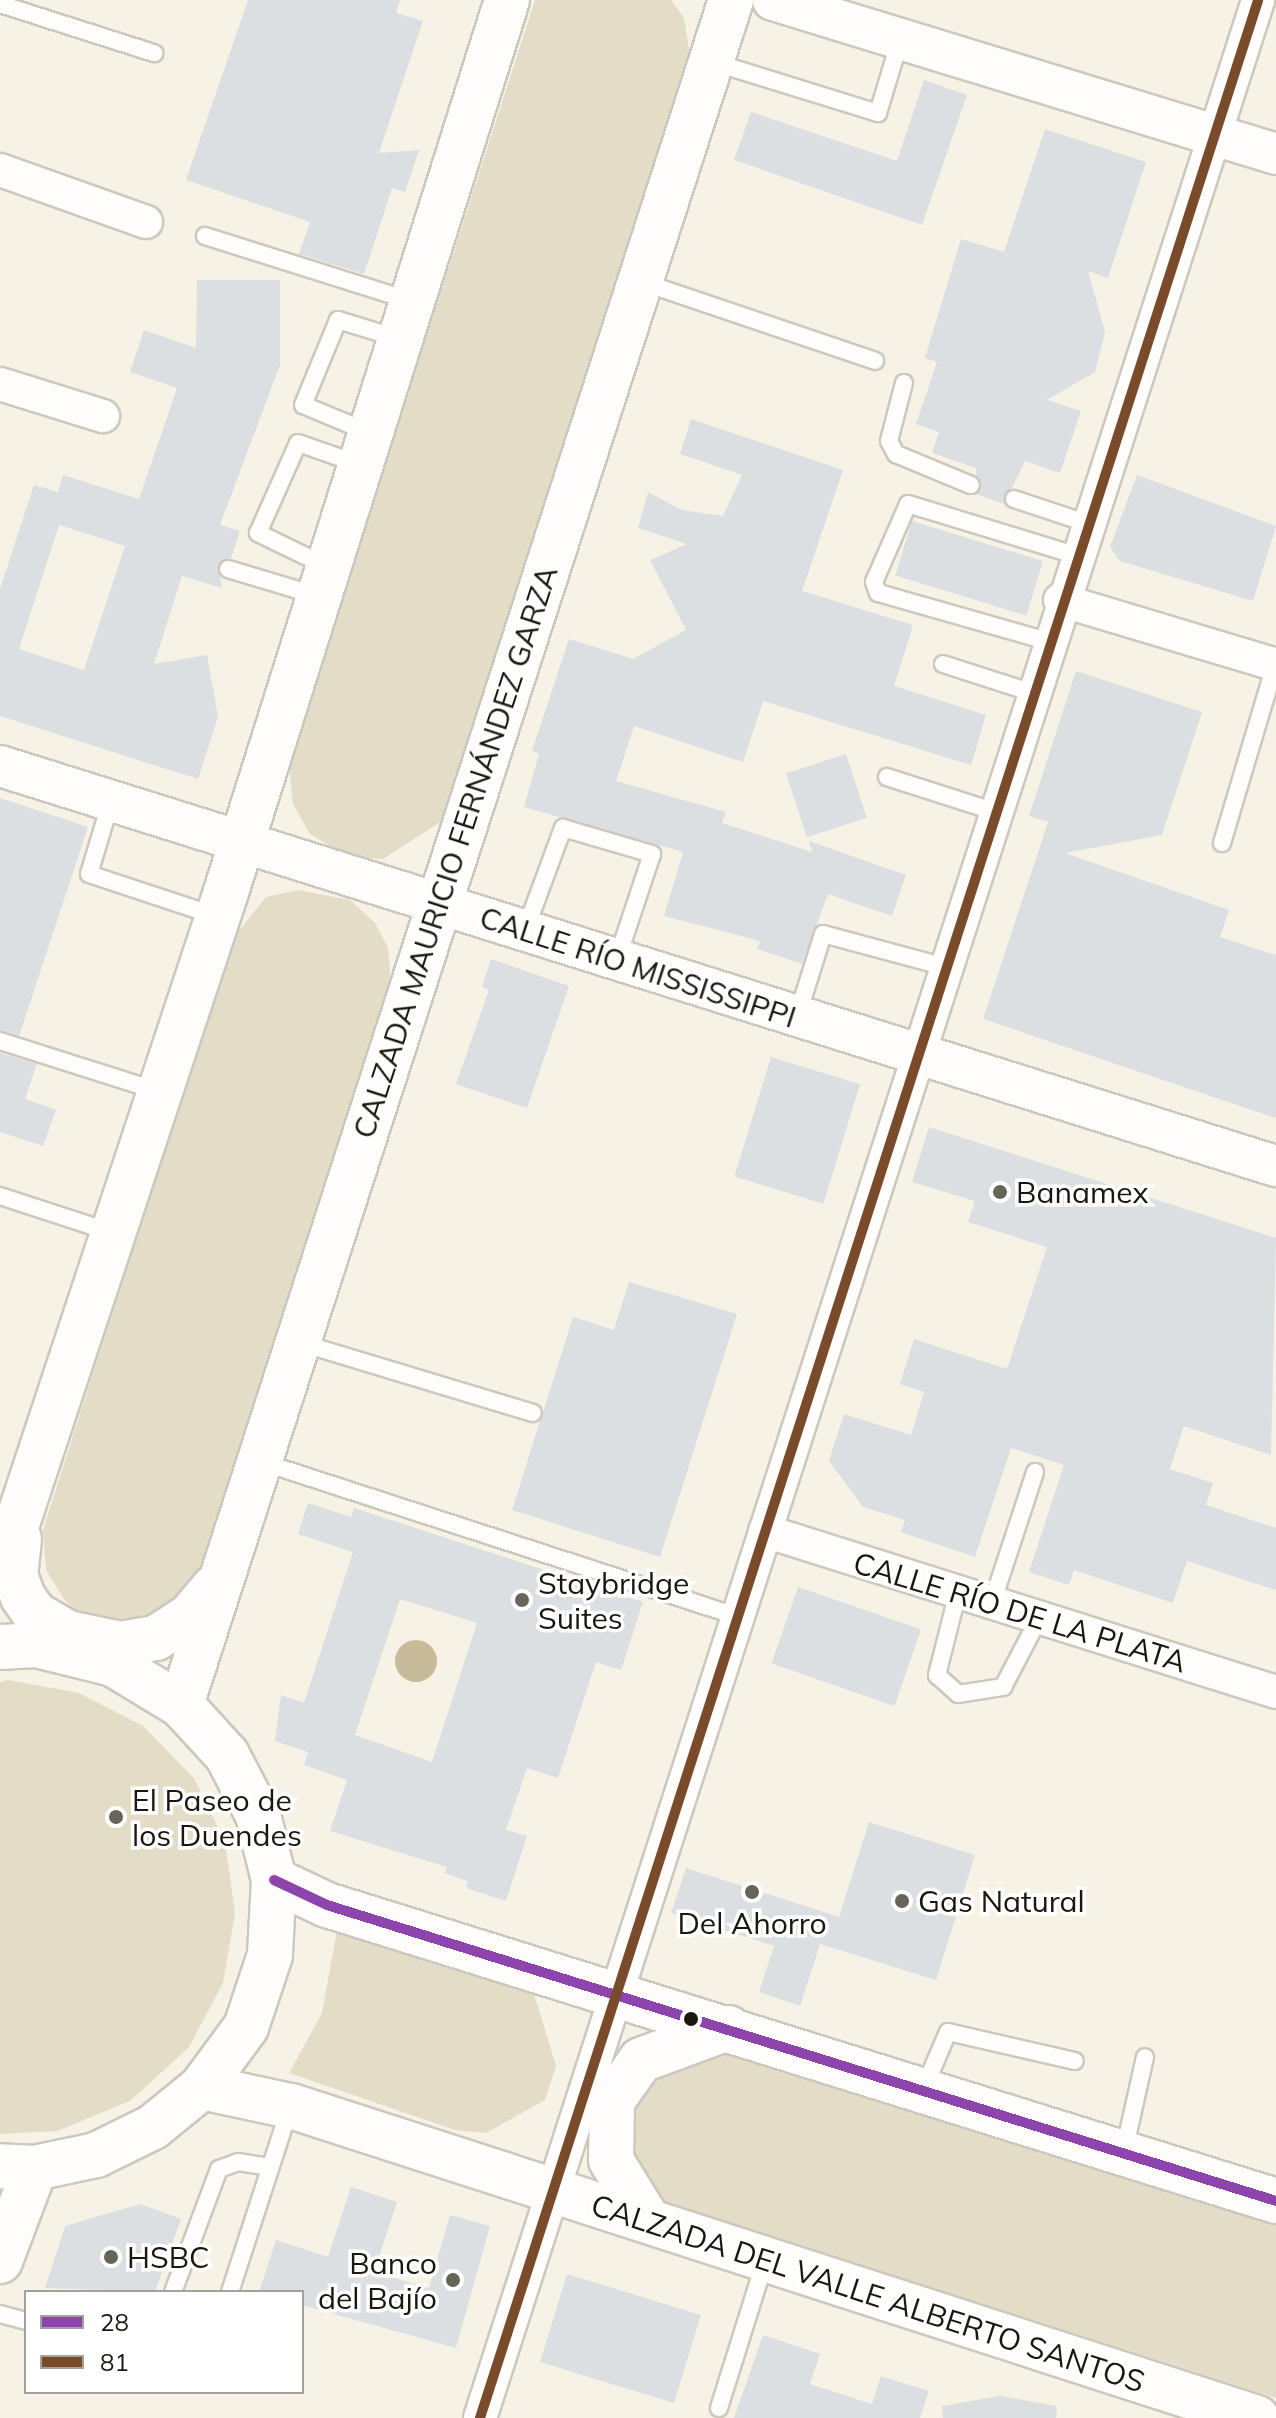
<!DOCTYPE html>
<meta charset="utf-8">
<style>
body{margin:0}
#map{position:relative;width:1276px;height:2418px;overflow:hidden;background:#f6f2e5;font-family:Mulish,sans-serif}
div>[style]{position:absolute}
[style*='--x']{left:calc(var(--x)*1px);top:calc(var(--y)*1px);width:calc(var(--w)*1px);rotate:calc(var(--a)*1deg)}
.green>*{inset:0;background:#e3dcc7}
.water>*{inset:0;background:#c8bb9a}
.round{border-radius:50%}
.building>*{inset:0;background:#dcdfe1;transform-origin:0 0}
.roads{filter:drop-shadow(2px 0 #ccc8be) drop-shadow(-2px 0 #ccc8be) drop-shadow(0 2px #ccc8be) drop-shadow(0 -2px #ccc8be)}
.service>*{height:16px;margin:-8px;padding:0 8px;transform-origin:8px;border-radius:8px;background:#fefdfb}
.minor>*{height:32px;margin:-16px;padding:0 16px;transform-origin:16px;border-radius:16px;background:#fefdfb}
.tertiary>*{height:40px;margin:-20px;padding:0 20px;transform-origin:20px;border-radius:20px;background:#fefdfb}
.secondary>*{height:44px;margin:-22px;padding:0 22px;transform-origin:22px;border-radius:22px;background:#fefdfb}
.bus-1>*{height:10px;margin:-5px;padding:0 5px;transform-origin:5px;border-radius:5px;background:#8e44ad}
.bus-2>*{height:10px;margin:-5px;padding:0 5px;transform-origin:5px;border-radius:5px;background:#7a4b2a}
.dots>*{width:22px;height:22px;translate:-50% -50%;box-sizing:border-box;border:4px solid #fff;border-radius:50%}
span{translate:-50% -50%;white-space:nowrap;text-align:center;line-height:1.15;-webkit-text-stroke:7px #fff;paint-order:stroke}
.street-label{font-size:30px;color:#1a170f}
.poi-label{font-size:30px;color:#1a170f}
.left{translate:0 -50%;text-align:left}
.right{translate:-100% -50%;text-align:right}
.legend{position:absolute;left:24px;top:2290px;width:280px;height:104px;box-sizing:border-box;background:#fff;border:2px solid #a3a29f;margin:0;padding:10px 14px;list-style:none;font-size:24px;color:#1a170f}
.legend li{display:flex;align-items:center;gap:16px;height:40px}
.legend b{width:40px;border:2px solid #a3a29f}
</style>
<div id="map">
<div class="green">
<i style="clip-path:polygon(535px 0,671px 0,684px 18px,690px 56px,442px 821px,383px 859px,348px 857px,310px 834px,293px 804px,289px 763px)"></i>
<i style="clip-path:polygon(298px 890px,350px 900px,375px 923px,388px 948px,391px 985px,201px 1575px,157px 1620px,118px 1627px,81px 1615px,64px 1599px,46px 1570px,43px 1530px,230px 942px,266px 897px)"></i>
<i style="clip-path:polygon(8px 1680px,79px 1693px,143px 1726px,194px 1778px,225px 1842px,235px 1913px,223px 1983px,189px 2047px,130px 2101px,57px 2131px,0 2134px,0 1682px)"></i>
<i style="clip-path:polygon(338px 1925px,511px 1975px,534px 1994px,556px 2066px,545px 2100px,486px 2133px,455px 2130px,289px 2073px,322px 2013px)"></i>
<i style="clip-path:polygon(725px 2044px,1276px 2220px,1276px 2398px,656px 2199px,622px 2152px,631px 2081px)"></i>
</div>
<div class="water">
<i class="round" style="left:395px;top:1640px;width:42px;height:42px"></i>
</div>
<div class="building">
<i style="clip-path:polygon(248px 0,400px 0,396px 13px,423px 21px,379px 153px,419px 150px,405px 192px,392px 188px,364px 274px,299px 254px,310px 222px,186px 180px)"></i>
<i style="clip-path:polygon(924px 80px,967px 95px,922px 225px,734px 160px,751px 112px,897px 161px)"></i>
<i style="clip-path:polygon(1045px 129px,1146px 162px,1108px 278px,1088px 271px,1105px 332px,1095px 372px,1047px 400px,1081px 411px,1060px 473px,1025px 461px,1004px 504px,976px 494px,976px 468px,932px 453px,939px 432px,916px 424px,937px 362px,925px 358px,961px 239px,1004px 252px)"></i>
<i style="clip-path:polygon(evenodd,197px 280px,280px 280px,280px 365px,220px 525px,240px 531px,231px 558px,218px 565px,222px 588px,182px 576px,154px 664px,207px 655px,218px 717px,198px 779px,0 716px,0 589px,34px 485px,58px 492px,63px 475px,139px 499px,177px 388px,130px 372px,144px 330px,196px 348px,197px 280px,59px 525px,125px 546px,84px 670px,19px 649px,59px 525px)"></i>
<i style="clip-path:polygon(691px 419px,843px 470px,802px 591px,913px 625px,894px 686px,986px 715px,971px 765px,763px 701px,743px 762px,634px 726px,616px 781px,726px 812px,722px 823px,812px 852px,809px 841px,906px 875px,892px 916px,828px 894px,802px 964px,757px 949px,760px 941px,664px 916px,683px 852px,524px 807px,539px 754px,532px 751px,569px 639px,633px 659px,686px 630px,650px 560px,687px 544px,638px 528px,648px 492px,682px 510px,723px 516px,742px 475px,680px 454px)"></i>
<i style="clip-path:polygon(1137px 475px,1276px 526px,1253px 601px,1120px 561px,1110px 547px)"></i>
<i style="left:912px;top:521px;width:137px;height:57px;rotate:17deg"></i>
<i style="clip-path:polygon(1076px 671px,1202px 712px,1162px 835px,1065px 853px,1229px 910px,1220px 937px,1276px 955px,1276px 1118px,983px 1019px,1048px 822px,1029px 816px)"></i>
<i style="left:846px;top:754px;width:67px;height:63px;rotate:72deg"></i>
<i style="clip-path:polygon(0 798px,88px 827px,19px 1036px,0 1030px)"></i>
<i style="clip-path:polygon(491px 959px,569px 986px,527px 1108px,456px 1084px,489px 990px,482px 987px)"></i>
<i style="clip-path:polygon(0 1053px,37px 1064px,25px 1099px,56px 1110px,43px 1146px,0 1132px)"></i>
<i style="left:771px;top:1057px;width:93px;height:125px;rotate:17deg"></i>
<i style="clip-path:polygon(929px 1127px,1276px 1238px,1271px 1455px,1184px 1426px,1170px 1469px,1213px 1483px,1206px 1505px,1276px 1528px,1276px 1590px,1187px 1561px,1173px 1603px,1074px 1570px,1069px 1585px,1029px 1572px,1064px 1465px,1011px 1448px,975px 1557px,901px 1532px,905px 1520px,863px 1507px,829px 1461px,844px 1414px,911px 1435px,924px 1392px,900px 1384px,914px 1339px,1007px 1369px,1047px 1247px,968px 1222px,975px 1201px,912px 1182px)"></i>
<i style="clip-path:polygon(629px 1282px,737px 1314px,660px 1557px,512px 1510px,573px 1317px,614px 1330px)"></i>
<i style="clip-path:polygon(evenodd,308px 1503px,351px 1517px,354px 1508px,643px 1602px,621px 1670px,596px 1662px,558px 1778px,527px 1768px,506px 1830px,527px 1836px,506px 1901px,466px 1888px,468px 1881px,445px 1873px,447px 1867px,330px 1831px,347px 1780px,304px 1765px,308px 1752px,275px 1741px,281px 1695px,304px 1703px,353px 1552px,298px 1534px,308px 1503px,400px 1599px,477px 1623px,432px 1762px,355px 1735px,400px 1599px)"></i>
<i style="left:798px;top:1587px;width:130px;height:81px;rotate:19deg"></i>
<i style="clip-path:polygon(869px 1822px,975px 1855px,936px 1980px,820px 1944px,800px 2006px,759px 1992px,774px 1946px,671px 1913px,686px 1868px,839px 1917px)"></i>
<i style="clip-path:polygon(351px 2187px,397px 2202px,374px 2272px,429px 2288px,450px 2215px,490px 2226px,456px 2348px,302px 2305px,302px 2292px,259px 2292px,276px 2240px,328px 2257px)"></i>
<i style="clip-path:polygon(140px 2204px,181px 2219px,155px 2292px,45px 2288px,65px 2226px)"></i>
<i style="left:567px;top:2274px;width:140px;height:92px;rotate:17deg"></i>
<i style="clip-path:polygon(763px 2335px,820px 2354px,810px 2384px,872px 2404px,881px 2376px,929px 2391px,920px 2418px,734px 2418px)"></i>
<i style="clip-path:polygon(1000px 2396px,1057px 2406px,1056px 2418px,943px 2418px,942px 2406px)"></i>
</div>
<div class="roads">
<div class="service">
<i style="--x:0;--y:4;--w:162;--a:17.7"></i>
<i style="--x:713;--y:62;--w:173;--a:17.2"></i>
<i style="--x:878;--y:113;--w:76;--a:-73.2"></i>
<i style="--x:205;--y:236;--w:216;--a:17.5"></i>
<i style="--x:642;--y:282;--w:246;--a:18.7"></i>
<i style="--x:904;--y:383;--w:60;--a:104.5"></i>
<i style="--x:889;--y:441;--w:15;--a:62"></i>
<i style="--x:896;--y:454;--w:81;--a:22.5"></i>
<i style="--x:368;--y:432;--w:70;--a:-157.4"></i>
<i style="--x:303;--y:405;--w:92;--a:-67.6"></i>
<i style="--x:338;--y:320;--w:62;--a:17"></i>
<i style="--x:1014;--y:499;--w:76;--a:18.4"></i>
<i style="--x:328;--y:567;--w:78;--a:-154.1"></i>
<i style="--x:258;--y:533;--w:98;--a:-66"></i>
<i style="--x:298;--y:443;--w:67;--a:19.2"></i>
<i style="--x:228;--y:569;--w:94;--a:16.7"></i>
<i style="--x:1047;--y:641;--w:176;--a:-164.1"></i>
<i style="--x:878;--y:593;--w:12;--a:-110"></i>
<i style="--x:874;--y:582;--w:85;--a:-66.4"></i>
<i style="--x:908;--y:504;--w:175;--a:17"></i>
<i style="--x:943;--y:664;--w:91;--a:17.8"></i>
<i style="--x:887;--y:777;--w:111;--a:17.8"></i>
<i style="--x:111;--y:801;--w:76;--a:106.8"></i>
<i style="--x:89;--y:874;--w:134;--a:18.3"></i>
<i style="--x:1222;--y:843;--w:186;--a:-73.4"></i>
<i style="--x:526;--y:928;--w:107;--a:-69.7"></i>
<i style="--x:563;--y:828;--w:93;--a:16.3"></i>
<i style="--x:652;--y:854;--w:111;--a:108.4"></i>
<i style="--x:797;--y:1017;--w:87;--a:-72.6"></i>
<i style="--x:823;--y:934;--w:126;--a:15.1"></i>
<i style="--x:0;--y:1041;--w:166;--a:17.6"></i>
<i style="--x:0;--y:1196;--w:119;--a:18.1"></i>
<i style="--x:301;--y:1343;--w:242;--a:16.8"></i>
<i style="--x:262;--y:1462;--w:499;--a:18"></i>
<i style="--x:958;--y:1592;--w:86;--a:104.2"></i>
<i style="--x:937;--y:1675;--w:28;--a:42"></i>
<i style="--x:958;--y:1694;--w:46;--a:-8.8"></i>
<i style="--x:1003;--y:1687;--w:78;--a:-62.4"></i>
<i style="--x:992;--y:1603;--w:138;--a:-71.8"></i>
<i style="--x:924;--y:2088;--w:61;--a:-66.8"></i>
<i style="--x:948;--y:2032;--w:130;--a:12.9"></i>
<i style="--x:1124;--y:2151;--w:96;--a:-77.4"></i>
<i style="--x:173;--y:2292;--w:131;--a:-69.5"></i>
<i style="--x:219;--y:2169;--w:20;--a:-20"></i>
<i style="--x:238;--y:2162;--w:33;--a:9"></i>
<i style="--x:230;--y:2292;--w:194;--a:-72"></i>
<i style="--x:0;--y:2314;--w:27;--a:15"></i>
<i style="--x:719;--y:2408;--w:154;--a:-72.6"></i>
</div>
<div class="minor">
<i style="--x:0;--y:170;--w:155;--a:19.6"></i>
<i style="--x:0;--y:384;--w:108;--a:17.3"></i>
<i style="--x:1060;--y:600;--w:226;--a:16.7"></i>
<i style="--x:765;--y:1531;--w:536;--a:17.49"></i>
<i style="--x:480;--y:2418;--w:2540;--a:-72.16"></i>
</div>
<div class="tertiary">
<i style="--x:773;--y:0;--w:526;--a:17.02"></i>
<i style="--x:0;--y:766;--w:1337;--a:17.41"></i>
</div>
<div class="secondary">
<i style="--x:19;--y:1539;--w:36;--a:96"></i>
<i style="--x:15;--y:1575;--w:23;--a:70"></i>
<i style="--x:23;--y:1597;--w:21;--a:55"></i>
<i style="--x:35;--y:1614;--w:38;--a:30"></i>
<i style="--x:68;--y:1633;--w:54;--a:11.7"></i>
<i style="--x:121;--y:1644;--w:36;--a:-10"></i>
<i style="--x:156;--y:1638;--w:40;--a:-32.9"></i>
<i style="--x:190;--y:1616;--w:38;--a:-50"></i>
<i style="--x:0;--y:1575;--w:719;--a:-71.69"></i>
<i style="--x:226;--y:892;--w:935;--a:-72.51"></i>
<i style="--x:0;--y:1647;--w:36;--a:-3"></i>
<i style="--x:36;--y:1645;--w:79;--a:13.9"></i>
<i style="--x:113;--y:1664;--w:79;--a:31.1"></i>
<i style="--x:181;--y:1705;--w:68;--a:47.4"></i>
<i style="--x:227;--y:1755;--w:68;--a:62.7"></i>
<i style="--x:258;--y:1815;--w:67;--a:76.2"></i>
<i style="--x:274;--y:1880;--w:75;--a:93.1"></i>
<i style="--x:270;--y:1955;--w:76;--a:108.4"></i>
<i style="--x:246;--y:2027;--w:74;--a:126.3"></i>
<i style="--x:202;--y:2087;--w:63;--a:140.8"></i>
<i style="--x:153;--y:2127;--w:64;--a:153.8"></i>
<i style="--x:96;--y:2155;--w:62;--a:168"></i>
<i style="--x:35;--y:2168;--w:35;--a:-177"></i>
<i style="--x:181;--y:1705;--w:1792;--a:-72.12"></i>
<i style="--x:274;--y:1880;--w:59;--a:25.3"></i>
<i style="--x:327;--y:1905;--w:994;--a:17.32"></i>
<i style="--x:202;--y:2087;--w:91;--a:12.1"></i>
<i style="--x:291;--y:2106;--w:1015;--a:17.9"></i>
<i style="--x:648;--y:2220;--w:70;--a:-121.7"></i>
<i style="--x:611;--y:2160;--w:59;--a:-89"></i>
<i style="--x:612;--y:2101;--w:50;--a:-54.7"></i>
<i style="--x:641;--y:2060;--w:93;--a:-20.2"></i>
<i style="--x:0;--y:2261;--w:99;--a:-69.4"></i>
</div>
</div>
<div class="bus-1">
<i style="--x:274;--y:1880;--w:59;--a:25.3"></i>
<i style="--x:327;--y:1905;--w:994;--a:17.32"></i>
</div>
<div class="bus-2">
<i style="--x:480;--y:2418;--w:2540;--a:-72.16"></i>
</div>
<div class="dots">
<i style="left:1000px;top:1192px;background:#67645a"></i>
<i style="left:522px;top:1600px;background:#67645a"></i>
<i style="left:116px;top:1817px;background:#67645a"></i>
<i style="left:752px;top:1892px;background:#67645a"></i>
<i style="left:902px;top:1901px;background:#67645a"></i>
<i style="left:691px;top:2019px;background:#1a170f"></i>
<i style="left:111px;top:2257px;background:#67645a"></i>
<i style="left:453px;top:2280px;background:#67645a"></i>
</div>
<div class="street-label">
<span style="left:455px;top:852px;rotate:-72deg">CALZADA MAURICIO FERNÁNDEZ GARZA</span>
<span style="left:638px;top:967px;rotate:18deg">CALLE RÍO MISSISSIPPI</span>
<span style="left:1020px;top:1612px;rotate:17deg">CALLE RÍO DE LA PLATA</span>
<span style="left:868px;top:2293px;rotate:18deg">CALZADA DEL VALLE ALBERTO SANTOS</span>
</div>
<div class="poi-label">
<span class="left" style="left:1016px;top:1192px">Banamex</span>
<span class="left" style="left:538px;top:1600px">Staybridge<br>Suites</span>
<span class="left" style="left:132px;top:1817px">El Paseo de<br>los Duendes</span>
<span class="left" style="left:918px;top:1901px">Gas Natural</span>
<span style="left:752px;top:1923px">Del Ahorro</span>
<span class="left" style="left:127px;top:2257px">HSBC</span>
<span class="right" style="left:437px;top:2280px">Banco<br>del Bajío</span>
</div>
<ul class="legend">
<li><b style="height:10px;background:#8e44ad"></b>28</li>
<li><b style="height:10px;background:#7a4b2a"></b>81</li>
</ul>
</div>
